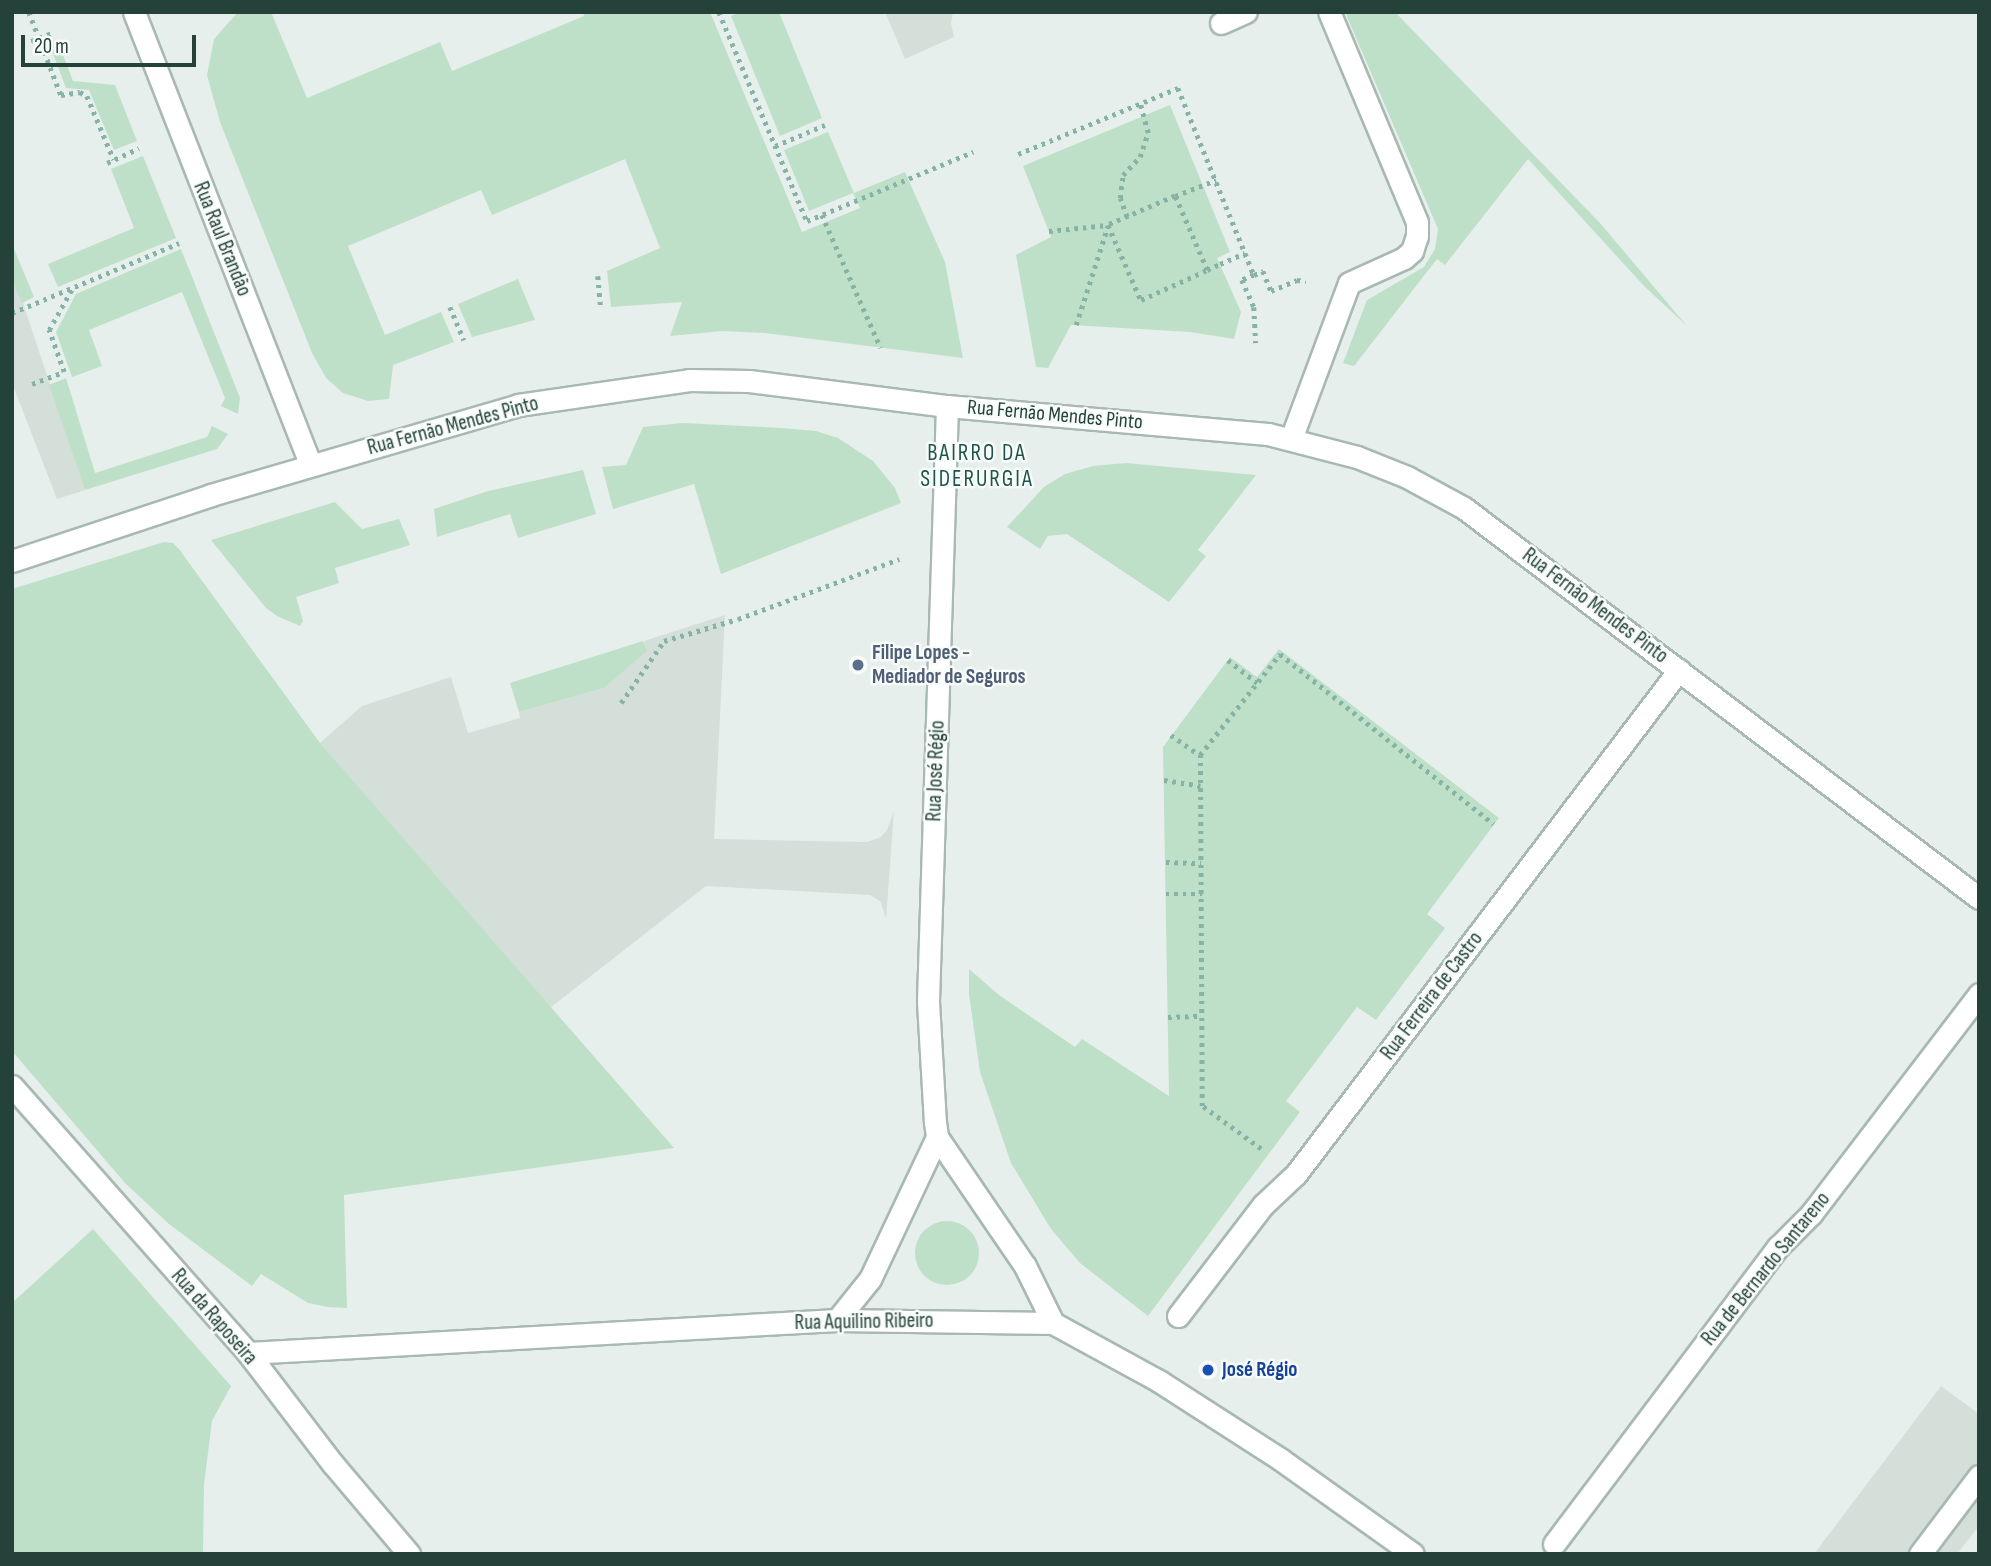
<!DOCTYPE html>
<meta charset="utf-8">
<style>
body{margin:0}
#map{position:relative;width:1991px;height:1566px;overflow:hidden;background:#e6efeb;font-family:"Sofia Sans Condensed",sans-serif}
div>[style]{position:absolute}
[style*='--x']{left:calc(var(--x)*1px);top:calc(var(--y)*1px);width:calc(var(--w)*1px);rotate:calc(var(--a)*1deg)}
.built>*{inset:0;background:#d4dfda}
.green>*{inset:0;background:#bfe0c8}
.round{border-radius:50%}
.path>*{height:4.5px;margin-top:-2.25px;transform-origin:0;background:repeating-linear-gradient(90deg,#86b3a5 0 3.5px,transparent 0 8.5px)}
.roads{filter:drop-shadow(2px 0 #a8b8b2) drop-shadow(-2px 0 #a8b8b2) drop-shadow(0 2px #a8b8b2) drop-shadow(0 -2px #a8b8b2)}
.minor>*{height:21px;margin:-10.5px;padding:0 10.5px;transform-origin:10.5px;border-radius:10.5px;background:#fff}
.dots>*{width:19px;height:19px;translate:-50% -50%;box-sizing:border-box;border:4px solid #f7fbf9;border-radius:50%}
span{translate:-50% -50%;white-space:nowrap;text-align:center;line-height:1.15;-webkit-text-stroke:5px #f7fbf9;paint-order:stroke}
.street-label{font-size:21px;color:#24423a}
.service-label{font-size:21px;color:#4e5e75;font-weight:700}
.left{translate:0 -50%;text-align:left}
.transit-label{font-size:21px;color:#164399;font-weight:700}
.neighbourhood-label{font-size:23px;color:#1f5548;letter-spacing:2px}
.frame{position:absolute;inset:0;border:14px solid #24423a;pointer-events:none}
.scale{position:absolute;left:21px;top:35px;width:175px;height:32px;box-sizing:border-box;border:4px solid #24423a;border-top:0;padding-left:9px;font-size:21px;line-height:24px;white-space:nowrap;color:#24423a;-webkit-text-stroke:5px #f7fbf9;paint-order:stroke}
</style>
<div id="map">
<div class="built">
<i style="clip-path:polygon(885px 12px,953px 12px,951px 23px,954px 37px,905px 59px)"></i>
<i style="clip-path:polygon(12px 280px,17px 285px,85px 490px,57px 499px,12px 383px)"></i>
<i style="clip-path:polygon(725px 615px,714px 839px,867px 842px,881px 837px,887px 830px,894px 811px,886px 919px,881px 902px,870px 895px,706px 886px,550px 1008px,320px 743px,362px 706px,451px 677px,468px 733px,520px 718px,519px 712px,604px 688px,646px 651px,644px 641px)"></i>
<i style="clip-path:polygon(1941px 1386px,1979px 1414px,1979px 1526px,1957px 1554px,1814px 1554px)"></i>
</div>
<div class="green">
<i style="clip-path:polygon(238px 12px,271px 12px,307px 98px,440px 42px,452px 71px,584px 16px,583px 12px,710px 12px,802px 232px,860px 208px,853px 193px,809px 211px,784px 150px,828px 132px,854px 193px,905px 172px,945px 262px,963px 358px,765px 333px,722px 331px,670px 336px,682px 302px,611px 307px,607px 271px,660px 248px,625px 159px,492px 215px,481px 190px,348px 246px,385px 335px,441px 312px,454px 342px,393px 365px,389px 399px,368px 401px,343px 393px,326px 378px,312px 353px,220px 122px,207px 75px,214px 39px)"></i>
<i style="clip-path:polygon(740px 12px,779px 12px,822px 118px,780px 136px,731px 16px)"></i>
<i style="clip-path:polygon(1345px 12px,1395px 12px,1600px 223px,1687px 326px,1644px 286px,1528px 159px,1445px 265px,1437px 259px,1354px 366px,1343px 363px,1367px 300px,1424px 267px,1435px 249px,1438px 229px)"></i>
<i style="clip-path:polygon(57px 39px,73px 81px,115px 85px,137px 141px,114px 150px,89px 90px,66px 88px,49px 43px)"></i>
<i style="clip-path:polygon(1170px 105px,1230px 252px,1217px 258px,1241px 312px,1234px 339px,1190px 332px,1071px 325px,1048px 368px,1036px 367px,1016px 255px,1051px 237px,1023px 166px)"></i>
<i style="clip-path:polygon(143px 156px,176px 238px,58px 287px,48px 264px,134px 228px,111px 169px)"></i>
<i style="clip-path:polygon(12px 244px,34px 297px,22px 303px,12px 280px)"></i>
<i style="clip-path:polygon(181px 249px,240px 398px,238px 414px,221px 406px,225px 398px,182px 292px,89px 330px,102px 366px,72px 377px,56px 332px,76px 294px)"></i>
<i style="clip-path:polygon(518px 279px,535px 320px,472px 337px,458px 304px)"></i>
<i style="clip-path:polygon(66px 378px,95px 473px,207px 437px,212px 426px,228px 434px,217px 449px,85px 490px,49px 385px)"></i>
<i style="clip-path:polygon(682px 423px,782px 428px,816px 431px,838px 438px,873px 461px,895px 488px,901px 503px,721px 574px,694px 484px,613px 509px,602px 467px,626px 465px,643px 427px)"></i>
<i style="clip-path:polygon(1126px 463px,1256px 475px,1198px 550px,1206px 556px,1169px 602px,1067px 534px,1048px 536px,1040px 549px,1007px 527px,1044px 487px,1065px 474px,1093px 466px)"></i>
<i style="clip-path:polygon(583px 470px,596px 514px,518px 538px,510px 514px,437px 537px,434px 509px,488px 491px)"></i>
<i style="clip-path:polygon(335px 502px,362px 529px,399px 519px,410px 545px,335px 568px,339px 583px,296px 597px,303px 621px,300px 626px,277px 616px,266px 608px,211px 540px)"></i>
<i style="clip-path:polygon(164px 542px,173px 543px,179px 549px,320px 743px,674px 1148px,344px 1195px,347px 1308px,328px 1307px,308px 1303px,261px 1274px,252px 1286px,169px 1224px,125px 1183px,12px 1051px,12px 589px)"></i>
<i style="clip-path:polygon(643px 641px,647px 651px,604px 688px,519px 712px,510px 683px)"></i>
<i style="clip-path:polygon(1279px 649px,1499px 818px,1427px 914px,1445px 928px,1376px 1020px,1357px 1007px,1286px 1101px,1300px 1112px,1148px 1316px,1080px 1263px,1051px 1229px,1011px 1163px,980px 1072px,969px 994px,969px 969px,999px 995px,1075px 1047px,1082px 1039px,1169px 1096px,1163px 747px,1230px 657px,1257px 677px)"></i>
<i class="round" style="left:915px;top:1221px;width:64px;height:64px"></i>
<i style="clip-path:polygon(93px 1229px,231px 1386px,212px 1421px,204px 1485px,203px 1554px,12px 1554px,12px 1303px)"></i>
</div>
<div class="path">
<i style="--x:29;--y:12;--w:89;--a:68.9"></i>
<i style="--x:61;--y:95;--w:19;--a:-9"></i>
<i style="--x:80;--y:92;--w:8;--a:30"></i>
<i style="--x:87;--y:96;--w:69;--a:67.1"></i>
<i style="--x:719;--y:12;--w:227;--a:67.2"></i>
<i style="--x:807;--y:221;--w:180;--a:-22.6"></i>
<i style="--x:31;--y:41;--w:25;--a:-21"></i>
<i style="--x:775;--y:146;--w:54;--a:-22.8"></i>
<i style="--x:1018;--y:154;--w:173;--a:-22.4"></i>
<i style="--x:1178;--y:88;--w:202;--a:67.9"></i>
<i style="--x:1254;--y:275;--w:13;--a:157"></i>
<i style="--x:1242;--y:280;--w:30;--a:66"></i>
<i style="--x:1254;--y:307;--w:36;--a:87"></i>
<i style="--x:107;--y:163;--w:35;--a:-25"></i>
<i style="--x:1175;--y:196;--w:44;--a:-21.3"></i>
<i style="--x:822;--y:215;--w:145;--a:66.1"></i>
<i style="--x:1127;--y:217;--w:20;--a:-110"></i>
<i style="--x:1120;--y:198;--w:23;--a:-83"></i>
<i style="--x:1123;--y:175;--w:25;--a:-47"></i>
<i style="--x:1140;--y:157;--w:25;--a:-72"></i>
<i style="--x:1148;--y:133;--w:30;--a:-105"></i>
<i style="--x:1049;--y:231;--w:59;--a:-5.8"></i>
<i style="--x:1207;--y:270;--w:81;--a:-113.4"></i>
<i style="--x:1175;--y:196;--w:73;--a:156.6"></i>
<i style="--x:1108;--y:225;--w:82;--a:66.3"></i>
<i style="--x:1141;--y:300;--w:72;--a:-24.4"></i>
<i style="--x:1207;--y:270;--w:14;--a:-25"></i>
<i style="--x:1220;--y:264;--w:27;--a:-24"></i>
<i style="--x:1254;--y:275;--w:10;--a:-24"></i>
<i style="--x:1263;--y:271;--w:22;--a:68"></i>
<i style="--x:1271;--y:291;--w:28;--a:-23"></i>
<i style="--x:1297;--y:280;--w:9;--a:6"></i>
<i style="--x:598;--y:276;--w:33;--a:85"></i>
<i style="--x:450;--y:307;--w:36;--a:67"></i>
<i style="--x:12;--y:313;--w:181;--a:-22.7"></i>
<i style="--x:1076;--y:325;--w:104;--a:-72.1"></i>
<i style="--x:32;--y:384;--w:34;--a:-21"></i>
<i style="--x:64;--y:372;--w:45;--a:-109.7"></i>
<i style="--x:49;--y:330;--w:47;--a:-60.7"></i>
<i style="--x:1228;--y:660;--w:37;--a:38"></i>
<i style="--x:621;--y:703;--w:75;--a:-55.3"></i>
<i style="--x:664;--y:641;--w:77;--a:-16.6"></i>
<i style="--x:738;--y:619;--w:172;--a:-20.4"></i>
<i style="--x:1171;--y:735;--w:35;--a:35"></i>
<i style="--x:1164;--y:780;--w:37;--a:9"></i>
<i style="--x:1166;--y:862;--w:35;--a:2"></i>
<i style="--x:1166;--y:894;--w:36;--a:0"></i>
<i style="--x:1168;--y:1017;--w:34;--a:-2"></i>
<i style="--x:1261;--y:1149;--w:73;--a:-143.9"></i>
<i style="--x:1202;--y:1106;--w:351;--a:-90.3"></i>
<i style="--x:1200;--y:755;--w:129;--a:-51.6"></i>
<i style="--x:1280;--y:654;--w:273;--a:38.5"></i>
</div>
<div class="roads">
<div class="minor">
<i style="--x:134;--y:12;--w:486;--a:68.7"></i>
<i style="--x:1221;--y:23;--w:27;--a:-24"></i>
<i style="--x:947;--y:406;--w:596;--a:91.83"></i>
<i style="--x:928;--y:1002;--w:120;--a:86.7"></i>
<i style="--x:935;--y:1122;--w:15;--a:82"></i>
<i style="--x:937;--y:1137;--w:156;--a:55.7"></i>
<i style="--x:1025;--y:1266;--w:64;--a:63.8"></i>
<i style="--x:1291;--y:439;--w:166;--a:-69.6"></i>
<i style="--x:1349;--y:283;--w:60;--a:-24.4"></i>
<i style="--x:1404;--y:258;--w:11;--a:-41"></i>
<i style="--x:1412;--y:251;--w:16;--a:-72"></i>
<i style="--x:1417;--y:236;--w:14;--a:-90"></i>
<i style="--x:1417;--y:222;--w:228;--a:-112.7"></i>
<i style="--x:12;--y:561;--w:210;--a:-18.3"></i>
<i style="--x:211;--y:495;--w:320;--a:-16.3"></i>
<i style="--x:518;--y:405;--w:173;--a:-8.3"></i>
<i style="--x:689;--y:380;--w:60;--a:1"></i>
<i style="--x:749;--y:381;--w:200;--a:7.2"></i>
<i style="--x:947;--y:406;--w:322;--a:5"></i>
<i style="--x:1268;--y:434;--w:92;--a:14.5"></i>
<i style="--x:1357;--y:457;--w:54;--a:21.8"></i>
<i style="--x:1407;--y:477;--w:65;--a:28.5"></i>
<i style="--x:1464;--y:508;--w:646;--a:37.14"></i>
<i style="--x:12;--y:1086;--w:356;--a:48.5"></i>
<i style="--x:248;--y:1353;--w:140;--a:52.6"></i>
<i style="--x:333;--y:1464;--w:118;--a:49.8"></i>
<i style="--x:1178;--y:1316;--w:140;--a:-52.6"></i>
<i style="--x:1263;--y:1205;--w:45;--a:-43.2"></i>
<i style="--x:1296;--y:1174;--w:633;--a:-52.77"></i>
<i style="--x:837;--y:1320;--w:53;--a:-51.2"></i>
<i style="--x:870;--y:1279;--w:157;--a:-64.7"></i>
<i style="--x:248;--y:1353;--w:590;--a:-3.21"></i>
<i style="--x:837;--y:1320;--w:216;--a:0.8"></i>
<i style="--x:1053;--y:1323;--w:121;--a:28.7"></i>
<i style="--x:1159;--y:1381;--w:144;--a:32.8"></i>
<i style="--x:1280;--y:1459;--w:163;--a:35.5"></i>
<i style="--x:1554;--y:1544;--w:372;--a:-53"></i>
<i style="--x:1778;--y:1247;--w:47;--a:-45"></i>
<i style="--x:1811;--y:1214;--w:277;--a:-52.6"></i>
<i style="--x:1920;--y:1554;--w:98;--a:-52.9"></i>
</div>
</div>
<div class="dots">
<i style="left:858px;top:665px;background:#5c6f8a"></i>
<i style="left:1208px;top:1370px;background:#1a4fb4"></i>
</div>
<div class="street-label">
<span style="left:222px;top:239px;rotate:68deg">Rua Raul Brandão</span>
<span style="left:1055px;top:415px;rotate:5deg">Rua Fernão Mendes Pinto</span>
<span style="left:453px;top:426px;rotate:-15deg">Rua Fernão Mendes Pinto</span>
<span style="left:1595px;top:606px;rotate:37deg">Rua Fernão Mendes Pinto</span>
<span style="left:936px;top:771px;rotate:-88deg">Rua José Régio</span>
<span style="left:1432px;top:996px;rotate:-53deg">Rua Ferreira de Castro</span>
<span style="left:1766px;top:1269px;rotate:-51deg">Rua de Bernardo Santareno</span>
<span style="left:214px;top:1317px;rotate:49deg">Rua da Raposeira</span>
<span style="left:864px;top:1322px;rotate:-1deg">Rua Aquilino Ribeiro</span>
</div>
<div class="service-label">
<span class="left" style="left:872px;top:665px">Filipe Lopes -<br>Mediador de Seguros</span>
</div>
<div class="transit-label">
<span class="left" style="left:1222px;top:1370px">José Régio</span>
</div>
<div class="neighbourhood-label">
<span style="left:977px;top:466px">BAIRRO DA<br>SIDERURGIA</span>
</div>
<div class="frame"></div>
<div class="scale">20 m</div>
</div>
